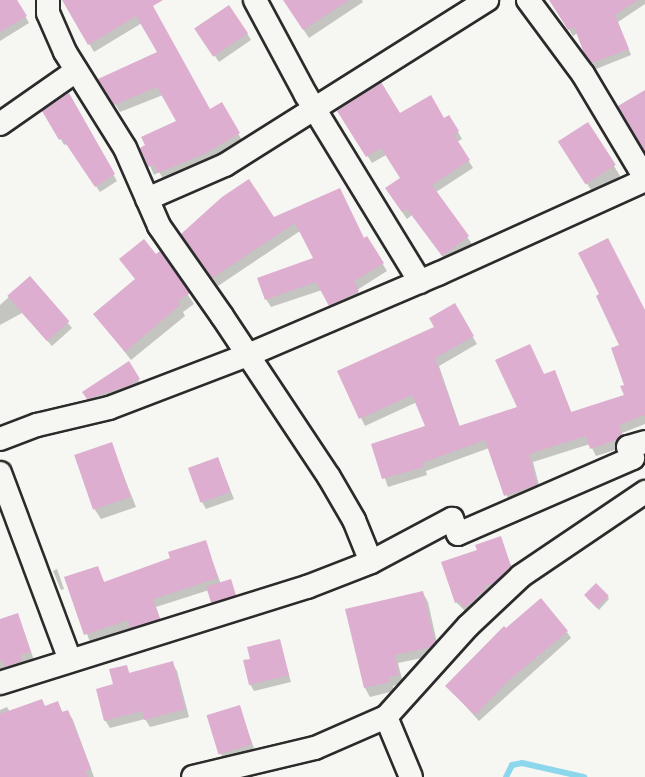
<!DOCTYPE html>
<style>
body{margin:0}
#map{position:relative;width:645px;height:777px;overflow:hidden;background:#f6f6f2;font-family:"Patrick Hand",sans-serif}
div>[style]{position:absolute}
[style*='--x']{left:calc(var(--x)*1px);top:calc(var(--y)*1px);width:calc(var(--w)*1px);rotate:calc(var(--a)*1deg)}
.shadow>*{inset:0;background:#0003}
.stream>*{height:6px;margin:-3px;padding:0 3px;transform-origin:3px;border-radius:3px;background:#8dd7ed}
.building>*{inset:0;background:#ddaed0;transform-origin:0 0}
.roads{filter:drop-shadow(2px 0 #2b2b2b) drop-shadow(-2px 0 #2b2b2b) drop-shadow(0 2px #2b2b2b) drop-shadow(0 -2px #2b2b2b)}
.street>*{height:22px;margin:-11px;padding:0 11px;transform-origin:11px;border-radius:11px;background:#f6f6f2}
span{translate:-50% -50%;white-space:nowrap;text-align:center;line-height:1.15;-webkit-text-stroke:4.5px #f6f6f2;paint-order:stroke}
</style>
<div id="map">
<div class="shadow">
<i style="clip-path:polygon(0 0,16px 0,29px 23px,0 41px)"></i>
<i style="clip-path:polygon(64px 0,148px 0,209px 111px,221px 104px,243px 142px,211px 160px,164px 180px,159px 172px,154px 175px,142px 148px,178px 122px,163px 95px,120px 112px,100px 80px,159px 53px,142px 23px,94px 52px)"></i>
<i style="clip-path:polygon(284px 0,362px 0,363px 2px,309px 38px)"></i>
<i style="clip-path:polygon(559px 0,645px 0,645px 4px,618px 22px,631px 55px,596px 69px,578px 33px,573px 36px,553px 3px)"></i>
<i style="clip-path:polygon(247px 33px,251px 40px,219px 62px,201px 36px)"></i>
<i style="clip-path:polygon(69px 96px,117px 181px,100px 192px,67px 144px,64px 145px,44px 111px)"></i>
<i style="clip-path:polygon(399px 115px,444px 120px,458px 132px,462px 139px,457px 142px,473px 168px,436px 192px,472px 244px,447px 262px,412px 215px,407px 219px,391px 196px,402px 179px,386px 155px,372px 163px,343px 118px)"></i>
<i style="clip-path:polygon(566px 151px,614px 166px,620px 176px,593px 193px)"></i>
<i style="clip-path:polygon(340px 190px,364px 240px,367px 238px,387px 271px,357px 290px,362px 300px,334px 313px,322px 290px,271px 307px,266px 299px,315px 259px,300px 231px,218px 286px,187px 242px,273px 219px)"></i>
<i style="clip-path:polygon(160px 253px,194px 304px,183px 312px,185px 316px,131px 360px,95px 314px,136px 280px,121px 259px,156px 256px)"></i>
<i style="clip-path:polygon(30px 278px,72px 328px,52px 346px,22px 313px,0 325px,0 305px)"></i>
<i style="clip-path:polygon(454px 305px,477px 344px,439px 366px,460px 427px,519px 407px,544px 375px,558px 379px,572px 414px,626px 396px,621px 346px,645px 312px,645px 424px,622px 433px,626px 444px,621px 448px,596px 456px,590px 444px,533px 462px,541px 493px,510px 504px,489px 448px,426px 471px,427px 475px,388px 487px,373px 445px,427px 427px,417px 402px,365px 426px,339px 372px,436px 328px)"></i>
<i style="clip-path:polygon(128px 363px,142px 386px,92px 405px,84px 392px)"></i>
<i style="clip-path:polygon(111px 444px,136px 507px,101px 519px,95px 510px)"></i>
<i style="clip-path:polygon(218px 459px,234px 499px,206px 509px,202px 502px)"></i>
<i style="clip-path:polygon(500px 538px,514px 574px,498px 589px,486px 593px,488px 598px,468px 614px,456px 602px,479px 551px)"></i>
<i style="clip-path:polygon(205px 542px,221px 584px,230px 581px,238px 602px,216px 609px,209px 590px,156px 607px,163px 627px,136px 635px,132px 628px,90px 642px,66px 578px,97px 568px,105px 584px,172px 559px)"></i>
<i style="clip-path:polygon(57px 569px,64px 589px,61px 590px,53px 571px)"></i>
<i style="clip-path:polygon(423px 593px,428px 602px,439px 652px,436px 655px,398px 663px,403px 683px,393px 686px,394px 691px,370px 697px,365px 688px,346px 610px)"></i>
<i style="clip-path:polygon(608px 597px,609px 599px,599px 610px,587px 598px)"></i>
<i style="clip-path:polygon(18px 615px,34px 660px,23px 663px,25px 669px,0 677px,0 620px)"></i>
<i style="clip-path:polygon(567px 632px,571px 638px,479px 721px,447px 686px)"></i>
<i style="clip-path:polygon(279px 641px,291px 682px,254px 691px,250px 684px,252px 660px)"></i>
<i style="clip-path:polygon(172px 663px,177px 671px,189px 717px,150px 727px,145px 719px,110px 728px,105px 720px,114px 685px,126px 666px,130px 674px)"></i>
<i style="clip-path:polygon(58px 703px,63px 713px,68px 712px,73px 720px,94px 777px,0 777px,0 710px,7px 707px,10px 712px,46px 708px)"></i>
<i style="clip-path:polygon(239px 707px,255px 751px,225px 761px,221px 754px)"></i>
</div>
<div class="stream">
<i style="--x:506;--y:777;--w:13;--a:-63"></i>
<i style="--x:512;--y:765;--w:10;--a:-11"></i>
<i style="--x:522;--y:763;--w:64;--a:12.7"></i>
</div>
<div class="building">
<i style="clip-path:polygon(0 0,17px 0,27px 16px,0 32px)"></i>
<i style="clip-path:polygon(62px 0,163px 0,153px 6px,210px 109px,222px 102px,240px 133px,206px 153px,158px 173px,154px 165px,148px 167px,140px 148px,145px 145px,141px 137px,176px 121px,157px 87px,114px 105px,98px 79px,157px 52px,136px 16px,88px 45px)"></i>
<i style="clip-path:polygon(283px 0,349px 0,303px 30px)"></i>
<i style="clip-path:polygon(549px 0,638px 0,615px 15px,629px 49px,592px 63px,584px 53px,574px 27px,568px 30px)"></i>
<i style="left:229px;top:5px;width:34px;height:42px;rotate:56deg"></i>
<i style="clip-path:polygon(381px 82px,400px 113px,431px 95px,444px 118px,449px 115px,459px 131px,454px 135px,470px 160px,432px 185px,469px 236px,442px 256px,407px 209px,402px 212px,385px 188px,400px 178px,381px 148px,366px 157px,337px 111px)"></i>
<i style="clip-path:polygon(645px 90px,645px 152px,618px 106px)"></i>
<i style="clip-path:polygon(69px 93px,115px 174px,95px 187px,62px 138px,59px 140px,42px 111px)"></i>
<i style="left:588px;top:122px;width:51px;height:36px;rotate:57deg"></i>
<i style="clip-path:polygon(249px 179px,274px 217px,340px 188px,364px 238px,367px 236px,384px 263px,354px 281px,359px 291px,329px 306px,316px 282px,265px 300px,257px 278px,313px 258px,295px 223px,212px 278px,181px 234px,222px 197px)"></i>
<i style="clip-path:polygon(608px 238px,645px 310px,645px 415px,619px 425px,622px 435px,617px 440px,590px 449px,586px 436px,529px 454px,537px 485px,504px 496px,485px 440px,422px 463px,424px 467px,382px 479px,371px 444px,425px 426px,412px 395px,359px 419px,337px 371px,434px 327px,429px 318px,455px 303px,474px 336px,435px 358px,459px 426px,517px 407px,495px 360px,530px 344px,544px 374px,555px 370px,571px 412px,624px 395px,620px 386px,624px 385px,611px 348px,619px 345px,596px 296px,599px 294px,578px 253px)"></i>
<i style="clip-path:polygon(144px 239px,156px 254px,160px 251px,190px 293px,178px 301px,180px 305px,125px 352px,93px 314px,135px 279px,119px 259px)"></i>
<i style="left:30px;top:276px;width:60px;height:30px;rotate:49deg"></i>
<i style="clip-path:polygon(129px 361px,140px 379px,128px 386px,87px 399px,82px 392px)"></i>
<i style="left:112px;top:442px;width:58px;height:40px;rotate:71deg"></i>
<i style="left:218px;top:457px;width:37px;height:32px;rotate:70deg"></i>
<i style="clip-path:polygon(501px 536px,511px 566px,494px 583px,484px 586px,485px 591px,476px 596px,477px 599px,463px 608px,460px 601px,455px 603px,441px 562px,477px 550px,475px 545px)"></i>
<i style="clip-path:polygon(206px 540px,218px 578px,153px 599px,160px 619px,130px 628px,128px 620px,84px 635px,64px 577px,98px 566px,104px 582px,170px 558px,168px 552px)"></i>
<i style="left:231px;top:579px;width:17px;height:26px;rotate:73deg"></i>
<i style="left:596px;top:583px;width:18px;height:17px;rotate:45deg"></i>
<i style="clip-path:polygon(423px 591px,435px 643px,431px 647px,395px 655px,399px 675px,389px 677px,390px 682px,364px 688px,345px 609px)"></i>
<i style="clip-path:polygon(541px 598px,568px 631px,509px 680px,475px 715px,445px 686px,504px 626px,506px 628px)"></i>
<i style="clip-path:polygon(18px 613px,31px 652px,20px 655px,22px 661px,5px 667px,3px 660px,0 661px,0 619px)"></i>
<i style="clip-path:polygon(280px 639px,289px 675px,249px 685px,243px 660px,250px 659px,247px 647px)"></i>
<i style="clip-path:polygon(173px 661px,185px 709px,144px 720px,142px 711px,104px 721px,96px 689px,113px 684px,109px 669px,127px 665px,129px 673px)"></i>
<i style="clip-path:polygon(42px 699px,45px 706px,58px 701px,62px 712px,68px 710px,91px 769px,85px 771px,88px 777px,0 777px,0 714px)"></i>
<i style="left:240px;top:705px;width:41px;height:35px;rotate:73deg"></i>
</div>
<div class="roads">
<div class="street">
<i style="--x:48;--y:0;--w:13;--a:90"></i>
<i style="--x:48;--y:13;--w:43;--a:66.4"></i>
<i style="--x:65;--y:52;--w:113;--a:58"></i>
<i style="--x:125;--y:148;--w:85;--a:66.4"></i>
<i style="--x:159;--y:226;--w:110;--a:55"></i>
<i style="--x:222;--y:316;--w:193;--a:56.4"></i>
<i style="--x:329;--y:477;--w:50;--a:59.8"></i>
<i style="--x:354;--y:520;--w:45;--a:68"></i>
<i style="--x:255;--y:0;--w:108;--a:61.8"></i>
<i style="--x:306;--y:95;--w:219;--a:58.6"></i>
<i style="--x:528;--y:0;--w:92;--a:53.4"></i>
<i style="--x:583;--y:74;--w:121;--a:59.2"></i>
<i style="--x:0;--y:124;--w:93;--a:-34.9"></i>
<i style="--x:147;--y:199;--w:85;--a:-23.6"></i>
<i style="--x:225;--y:165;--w:310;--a:-32.2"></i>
<i style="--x:0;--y:439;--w:40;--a:-21"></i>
<i style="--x:37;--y:425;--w:74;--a:-13.3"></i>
<i style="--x:109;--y:408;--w:149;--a:-20.9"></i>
<i style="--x:248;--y:355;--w:207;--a:-23.1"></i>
<i style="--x:438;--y:274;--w:227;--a:-24.4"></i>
<i style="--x:0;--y:473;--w:200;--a:69.5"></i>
<i style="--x:0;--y:683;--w:322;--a:-17.4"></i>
<i style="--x:307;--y:587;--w:69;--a:-21.3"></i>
<i style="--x:371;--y:562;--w:92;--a:-28"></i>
<i style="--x:452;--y:519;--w:16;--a:68"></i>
<i style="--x:458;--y:534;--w:191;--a:-23.5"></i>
<i style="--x:633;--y:458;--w:12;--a:-114"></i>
<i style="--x:628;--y:447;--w:18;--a:-16"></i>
<i style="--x:386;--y:717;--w:65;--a:67.4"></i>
<i style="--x:193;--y:777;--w:125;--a:-13.4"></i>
<i style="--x:315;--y:748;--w:77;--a:-23.6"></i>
<i style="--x:386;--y:717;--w:122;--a:-48"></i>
<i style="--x:468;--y:626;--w:73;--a:-43.3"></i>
<i style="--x:521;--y:576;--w:150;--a:-34.1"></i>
</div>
</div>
</div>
